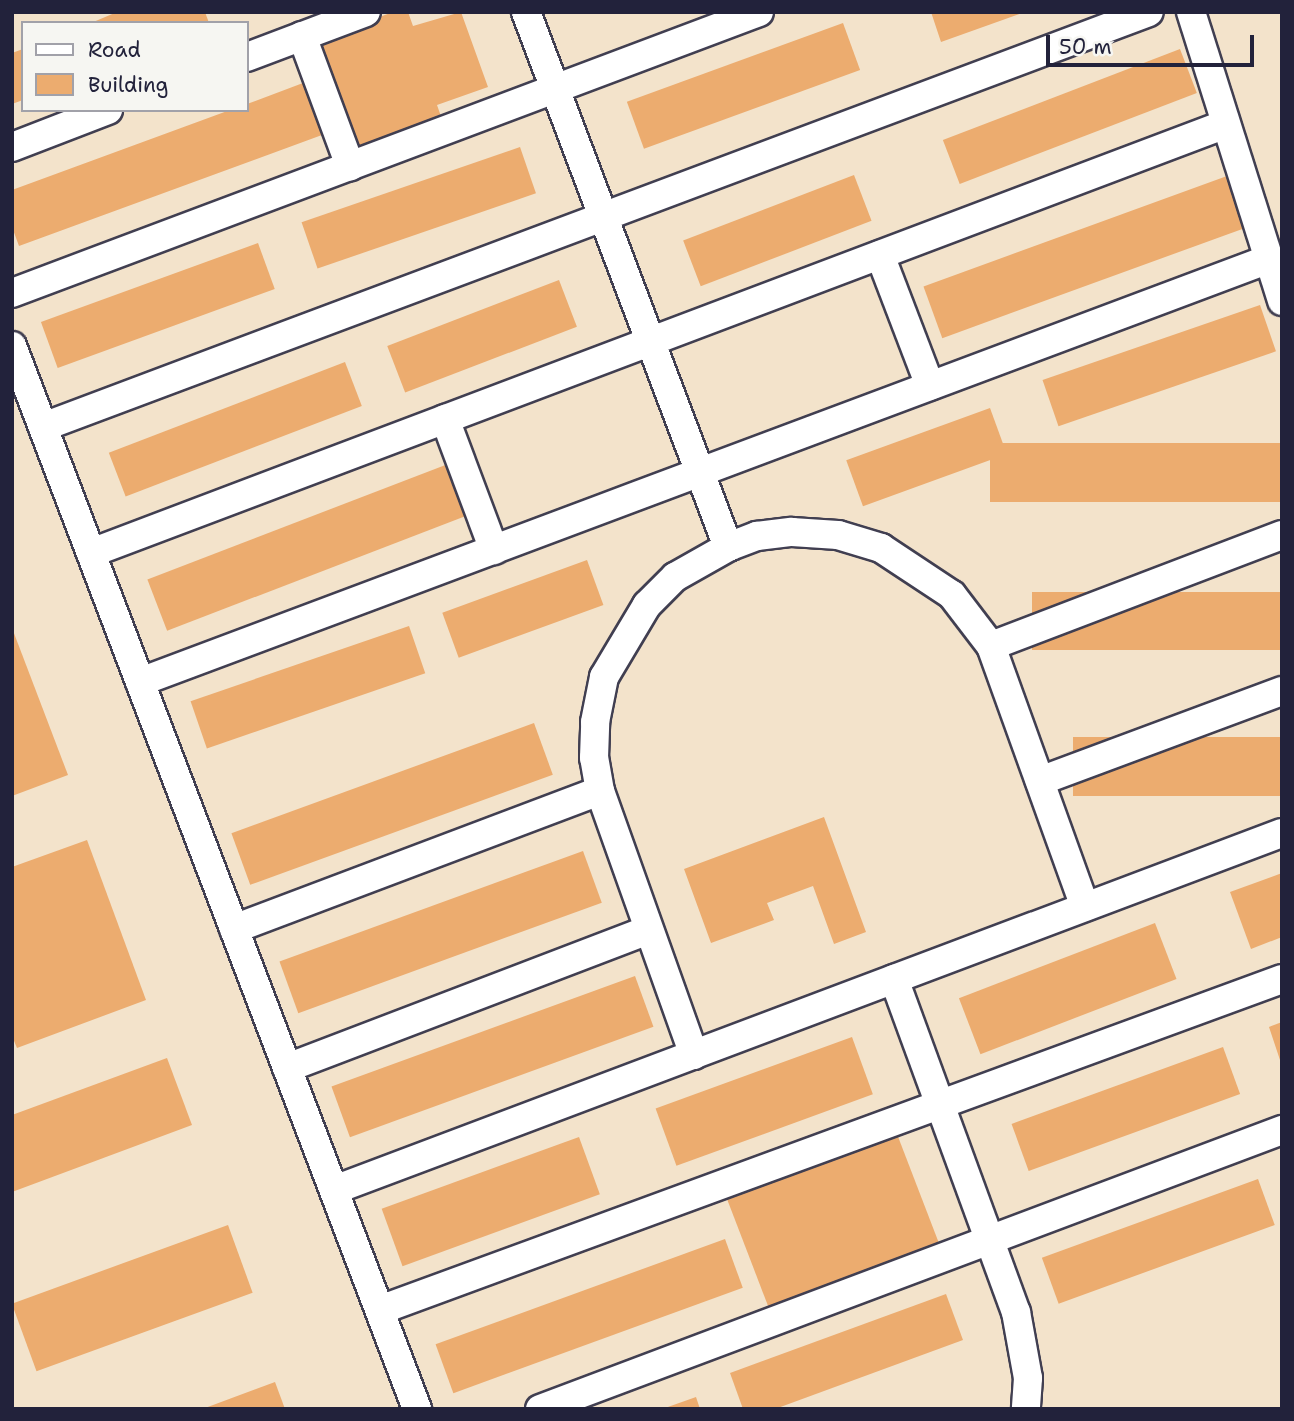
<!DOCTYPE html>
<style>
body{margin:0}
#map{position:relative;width:1294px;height:1421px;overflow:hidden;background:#f3e3cb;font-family:"Shantell Sans",sans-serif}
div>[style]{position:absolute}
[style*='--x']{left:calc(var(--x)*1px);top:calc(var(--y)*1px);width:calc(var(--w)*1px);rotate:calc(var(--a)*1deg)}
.building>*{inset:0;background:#ecac6f;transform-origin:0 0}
.roads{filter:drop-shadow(2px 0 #413f51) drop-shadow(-2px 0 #413f51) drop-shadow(0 2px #413f51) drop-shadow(0 -2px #413f51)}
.minor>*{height:28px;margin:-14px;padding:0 14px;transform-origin:14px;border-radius:14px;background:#fff}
span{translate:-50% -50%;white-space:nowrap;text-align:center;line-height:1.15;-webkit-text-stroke:5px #f6f6f2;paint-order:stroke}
.frame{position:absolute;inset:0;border:14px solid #22223b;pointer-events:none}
.legend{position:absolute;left:21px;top:21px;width:228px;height:91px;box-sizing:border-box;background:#f6f6f2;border:2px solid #a1a1a9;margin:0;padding:9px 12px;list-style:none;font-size:21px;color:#22223b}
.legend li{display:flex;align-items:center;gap:14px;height:35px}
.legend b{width:35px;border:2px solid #a1a1a9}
.scale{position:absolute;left:1046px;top:35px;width:208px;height:32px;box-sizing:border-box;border:4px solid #22223b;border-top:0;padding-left:9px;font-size:21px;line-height:24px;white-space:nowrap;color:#22223b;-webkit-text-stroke:5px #f6f6f2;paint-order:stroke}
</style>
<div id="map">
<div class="building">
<i style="clip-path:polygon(117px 12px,205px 12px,209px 23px,91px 23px)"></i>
<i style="clip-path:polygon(393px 12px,408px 12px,413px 26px,461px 12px,488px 87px,437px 105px,444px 125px,354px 157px,312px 42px)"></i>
<i style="clip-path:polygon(931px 12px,1022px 12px,1022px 13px,941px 42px)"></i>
<i style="left:843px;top:23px;width:50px;height:230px;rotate:70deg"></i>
<i style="clip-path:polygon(23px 49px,23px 100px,12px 104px,12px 53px)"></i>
<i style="left:1180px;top:49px;width:47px;height:254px;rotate:69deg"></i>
<i style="clip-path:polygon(303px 83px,322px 135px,19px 246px,12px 227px,12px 190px,230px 110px,247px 110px,247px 104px)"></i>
<i style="left:520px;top:147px;width:49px;height:231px;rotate:71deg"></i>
<i style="left:854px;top:175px;width:49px;height:183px;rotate:69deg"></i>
<i style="left:1227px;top:176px;width:55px;height:323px;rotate:70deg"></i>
<i style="left:258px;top:243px;width:49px;height:231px;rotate:70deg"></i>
<i style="left:559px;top:280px;width:50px;height:184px;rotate:69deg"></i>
<i style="left:1260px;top:305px;width:49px;height:230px;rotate:71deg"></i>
<i style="left:345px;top:362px;width:47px;height:253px;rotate:69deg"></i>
<i style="left:990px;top:408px;width:49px;height:153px;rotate:70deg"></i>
<i style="left:1282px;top:443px;width:59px;height:292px;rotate:90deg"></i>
<i style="left:448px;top:464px;width:55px;height:322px;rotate:69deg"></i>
<i style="left:587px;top:560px;width:48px;height:154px;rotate:70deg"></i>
<i style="left:1282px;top:592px;width:58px;height:250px;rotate:90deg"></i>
<i style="left:409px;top:626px;width:50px;height:231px;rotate:71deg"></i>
<i style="clip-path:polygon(12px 628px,68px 775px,12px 796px)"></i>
<i style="left:534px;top:723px;width:55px;height:322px;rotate:70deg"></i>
<i style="left:1282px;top:737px;width:59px;height:209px;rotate:90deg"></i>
<i style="clip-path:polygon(824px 817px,866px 932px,834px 944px,813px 886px,767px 903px,774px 920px,711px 943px,684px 869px)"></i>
<i style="clip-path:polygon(87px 840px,146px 1000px,17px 1048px,12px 1036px,12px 867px)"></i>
<i style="left:583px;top:851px;width:55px;height:323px;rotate:70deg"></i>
<i style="clip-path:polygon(1282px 873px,1282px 937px,1251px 949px,1230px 892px)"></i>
<i style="left:1155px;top:923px;width:60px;height:210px;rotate:69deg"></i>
<i style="left:635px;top:976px;width:54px;height:323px;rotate:70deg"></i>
<i style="clip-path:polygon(1282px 1022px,1282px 1062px,1281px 1063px,1269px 1027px)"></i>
<i style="left:852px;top:1037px;width:61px;height:209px;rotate:70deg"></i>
<i style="left:1223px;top:1047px;width:50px;height:225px;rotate:70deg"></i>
<i style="clip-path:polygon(167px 1058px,192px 1125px,12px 1192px,12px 1115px)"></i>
<i style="left:897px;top:1134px;width:119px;height:182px;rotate:69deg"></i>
<i style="left:579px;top:1137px;width:61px;height:210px;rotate:70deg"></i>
<i style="left:1258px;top:1179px;width:49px;height:230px;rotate:70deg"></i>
<i style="left:228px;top:1225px;width:72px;height:230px;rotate:70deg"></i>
<i style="left:725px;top:1239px;width:52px;height:308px;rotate:70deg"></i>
<i style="clip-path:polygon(946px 1294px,963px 1340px,775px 1409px,743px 1409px,730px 1373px)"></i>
<i style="clip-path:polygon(275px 1382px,285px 1409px,205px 1409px,205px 1408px)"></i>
<i style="clip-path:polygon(696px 1397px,700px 1409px,665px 1409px,665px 1408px)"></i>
</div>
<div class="roads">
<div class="minor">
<i style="--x:526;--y:12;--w:572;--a:69.31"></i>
<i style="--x:1191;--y:12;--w:303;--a:72.5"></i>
<i style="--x:302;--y:36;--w:139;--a:69.7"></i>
<i style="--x:247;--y:57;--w:127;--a:-20.7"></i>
<i style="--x:12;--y:147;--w:103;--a:-21.1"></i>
<i style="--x:880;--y:255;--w:140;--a:69.1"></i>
<i style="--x:12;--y:293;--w:798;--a:-20.61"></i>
<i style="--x:12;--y:346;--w:1138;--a:69.14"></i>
<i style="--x:445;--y:419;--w:140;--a:69.5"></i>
<i style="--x:43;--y:427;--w:1181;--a:-20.57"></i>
<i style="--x:91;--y:553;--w:1213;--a:-20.71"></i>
<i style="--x:991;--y:646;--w:311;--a:-20.9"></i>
<i style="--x:140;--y:682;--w:1206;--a:-20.54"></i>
<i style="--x:1040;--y:781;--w:258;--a:-20.4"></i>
<i style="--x:234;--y:929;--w:391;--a:-20.7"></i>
<i style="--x:894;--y:979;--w:355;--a:69.9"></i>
<i style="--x:1016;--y:1312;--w:67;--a:79.7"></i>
<i style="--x:1028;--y:1378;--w:31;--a:94"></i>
<i style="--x:694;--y:1055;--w:280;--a:-109.6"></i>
<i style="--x:600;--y:791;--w:34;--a:-100"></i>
<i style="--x:594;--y:758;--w:36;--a:-88"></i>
<i style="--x:595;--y:722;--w:46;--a:-78.7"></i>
<i style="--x:604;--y:677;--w:84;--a:-59.2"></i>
<i style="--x:647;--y:605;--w:40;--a:-45"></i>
<i style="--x:675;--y:577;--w:61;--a:-29.5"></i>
<i style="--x:728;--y:547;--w:31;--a:-21"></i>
<i style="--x:757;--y:536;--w:35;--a:-7"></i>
<i style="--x:792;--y:532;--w:46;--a:3.7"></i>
<i style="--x:838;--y:535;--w:45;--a:16.8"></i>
<i style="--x:881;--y:548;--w:85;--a:33.5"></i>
<i style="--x:952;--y:595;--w:64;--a:52.6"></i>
<i style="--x:991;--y:646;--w:277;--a:70.2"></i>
<i style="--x:287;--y:1068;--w:387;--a:-20.9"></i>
<i style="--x:334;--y:1190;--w:1013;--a:-20.64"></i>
<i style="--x:380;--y:1310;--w:961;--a:-20.15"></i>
<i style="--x:540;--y:1409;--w:793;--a:-20.61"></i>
</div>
</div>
<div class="frame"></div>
<ul class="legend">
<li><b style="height:9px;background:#fff"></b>Road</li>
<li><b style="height:19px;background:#ecac6f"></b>Building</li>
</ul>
<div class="scale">50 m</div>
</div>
